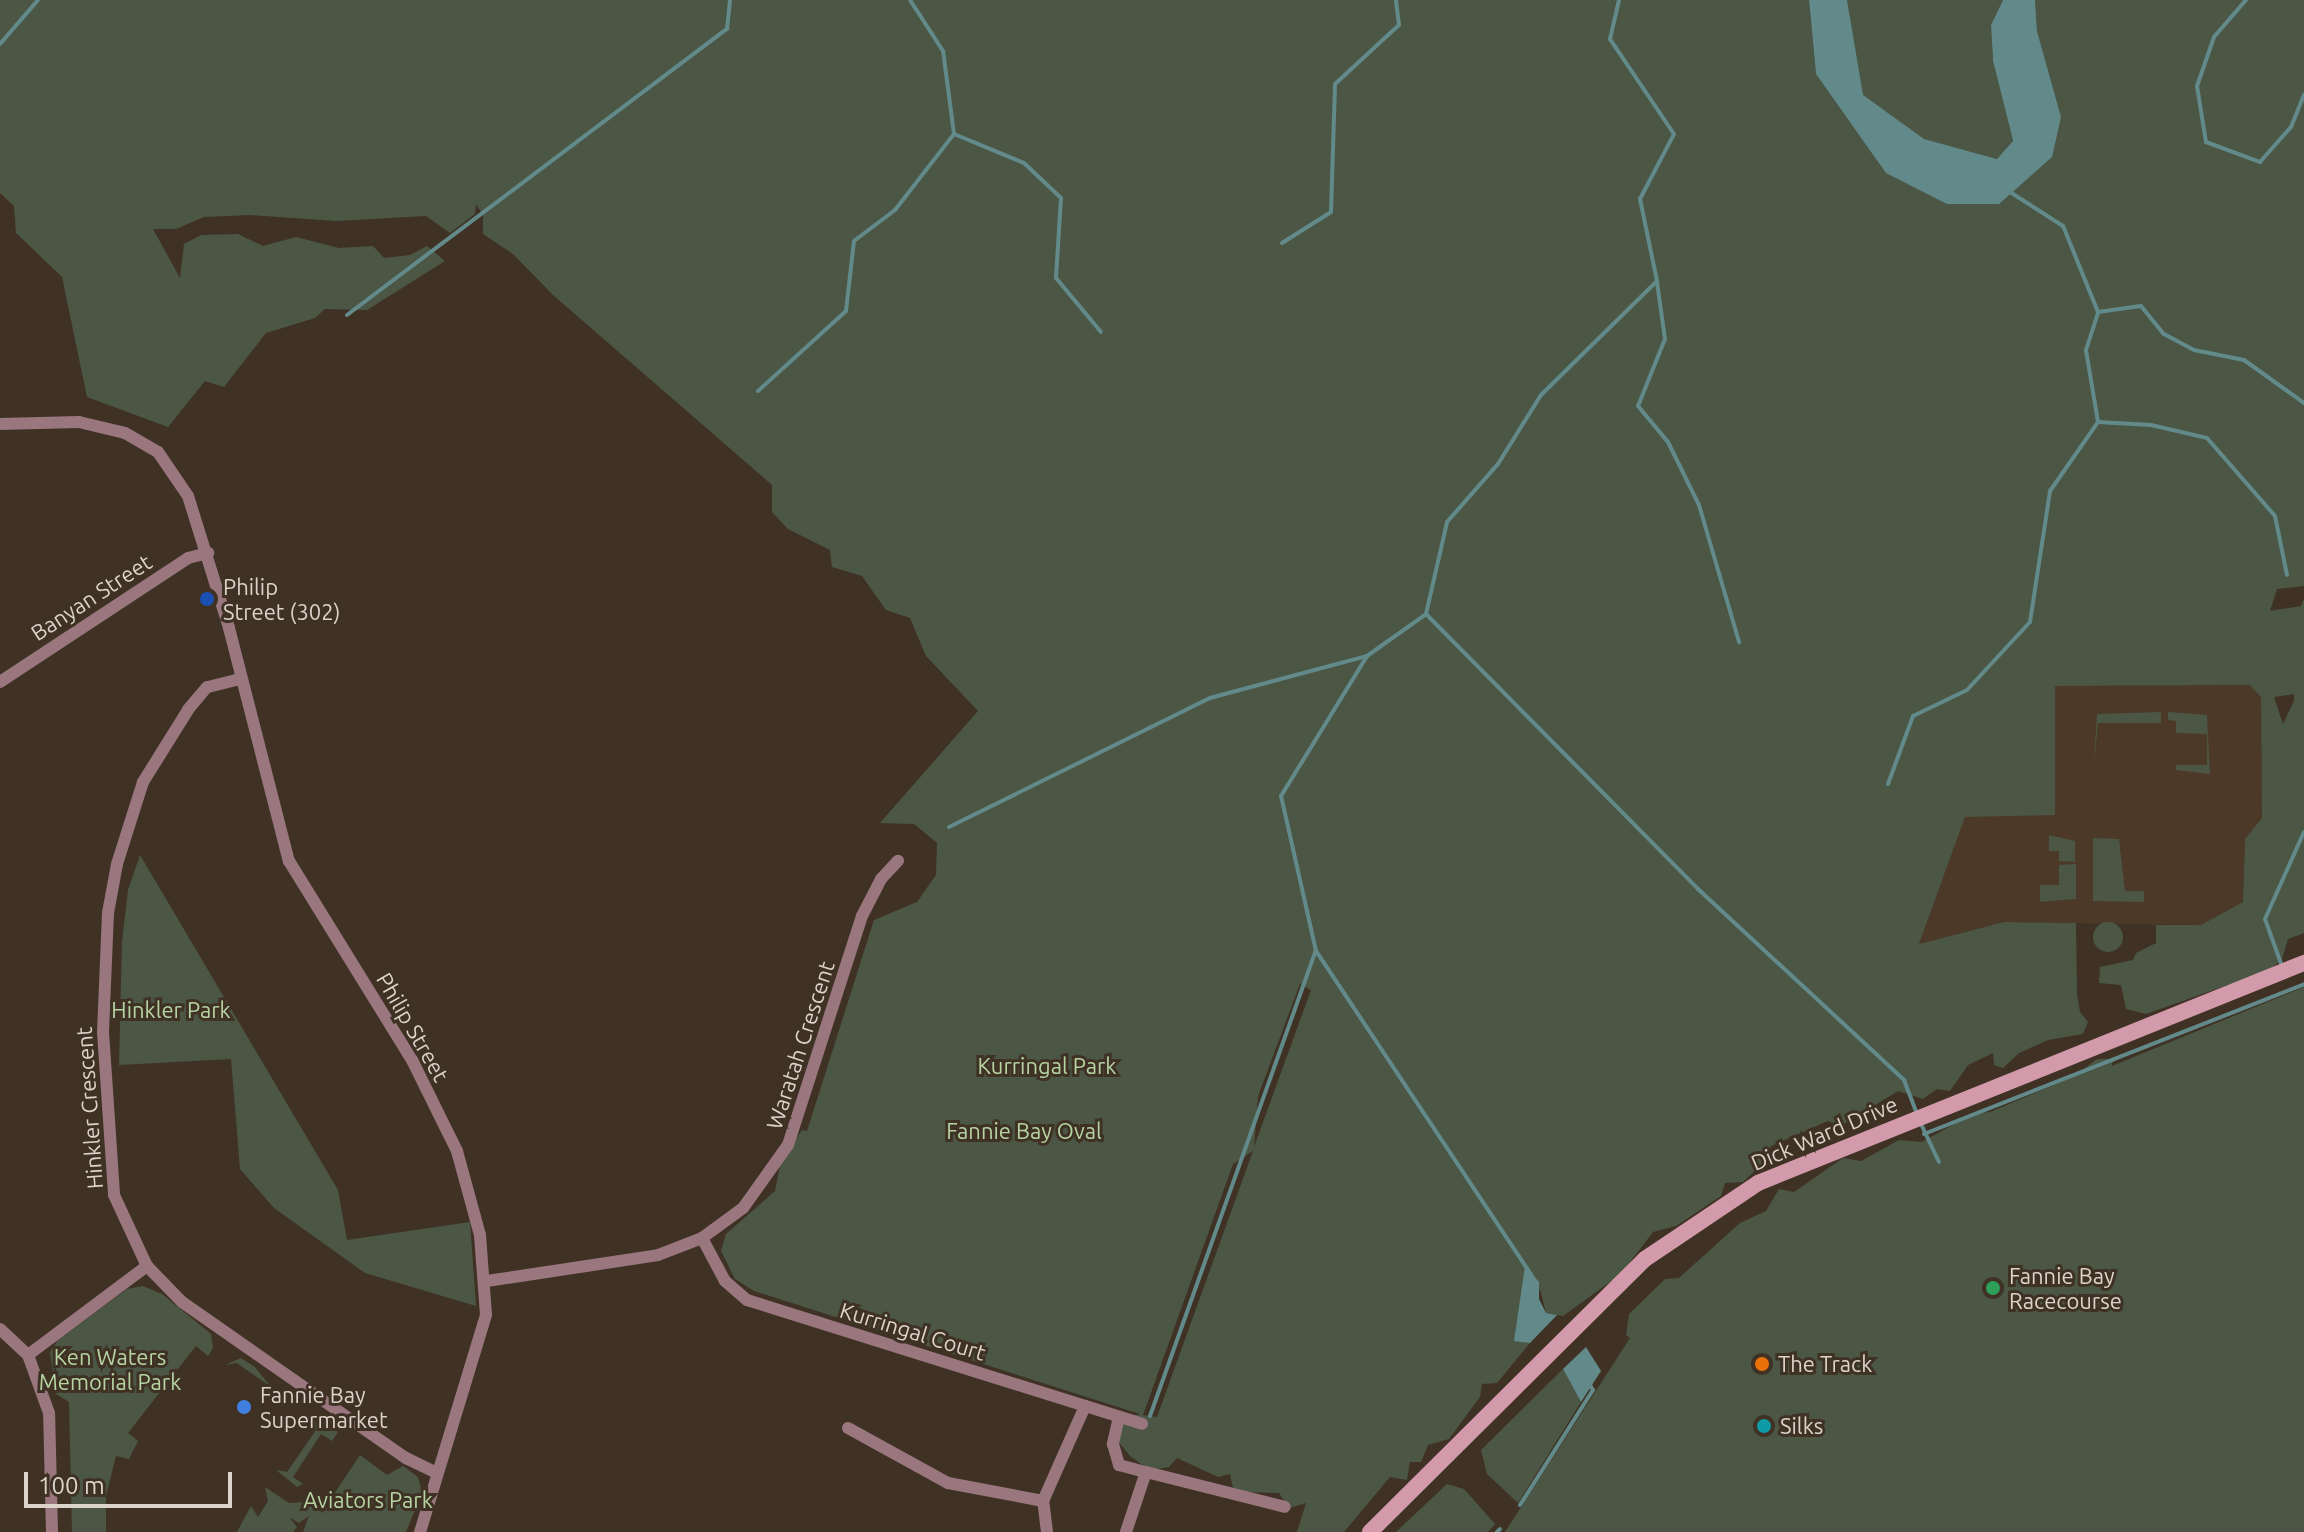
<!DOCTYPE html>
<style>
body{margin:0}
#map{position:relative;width:2304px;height:1532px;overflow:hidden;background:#3f3224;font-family:Ubuntu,sans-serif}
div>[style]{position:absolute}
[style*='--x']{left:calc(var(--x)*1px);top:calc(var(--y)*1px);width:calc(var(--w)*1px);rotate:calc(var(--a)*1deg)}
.built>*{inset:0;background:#4c3927}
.green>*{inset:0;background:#4b5744}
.round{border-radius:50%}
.water>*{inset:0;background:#638a8b}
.stream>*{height:4px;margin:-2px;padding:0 2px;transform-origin:2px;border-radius:2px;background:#638a8b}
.street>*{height:12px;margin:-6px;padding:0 6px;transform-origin:6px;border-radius:6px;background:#9a767f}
.secondary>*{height:16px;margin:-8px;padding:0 8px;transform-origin:8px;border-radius:8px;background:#d29aaa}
.dots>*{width:22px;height:22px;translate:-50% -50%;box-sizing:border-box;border:4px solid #3f3224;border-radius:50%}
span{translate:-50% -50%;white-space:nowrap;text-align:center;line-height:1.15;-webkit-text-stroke:6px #3f3224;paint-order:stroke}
.poi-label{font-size:22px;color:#dcd3cb}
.left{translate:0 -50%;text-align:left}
.street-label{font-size:22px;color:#dcd3cb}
.park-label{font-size:22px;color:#b6d4a3}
.scale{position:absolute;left:24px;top:1472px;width:208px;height:36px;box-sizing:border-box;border:4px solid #dcd3cb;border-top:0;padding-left:10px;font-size:24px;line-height:28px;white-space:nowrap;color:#dcd3cb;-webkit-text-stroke:6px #3f3224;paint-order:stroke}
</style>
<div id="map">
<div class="built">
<i style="clip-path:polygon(2251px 685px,2261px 697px,2262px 818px,2245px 839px,2243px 902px,2201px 925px,2004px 922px,1919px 944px,1965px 817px,2055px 814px,2055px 686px)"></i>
</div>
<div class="green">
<i style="clip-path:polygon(evenodd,0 0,1809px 0,1816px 74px,1845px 113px,1999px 204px,2061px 118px,2037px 31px,2035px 0,2304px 0,2304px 586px,2277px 589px,2270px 611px,2301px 606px,2304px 599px,2304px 933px,2288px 939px,2282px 959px,2270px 970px,2146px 1014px,2126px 1009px,2121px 985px,2099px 983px,2100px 967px,2133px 960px,2136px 953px,2156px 943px,2156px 925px,2201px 925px,2243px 902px,2245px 839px,2262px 818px,2261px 697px,2250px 685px,2055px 686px,2055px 815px,1965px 817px,1919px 944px,2004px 922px,2076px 923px,2077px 994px,2080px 1012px,2088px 1022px,2083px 1034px,2048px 1040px,2019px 1053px,2003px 1068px,1994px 1065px,1993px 1053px,1968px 1065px,1950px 1091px,1937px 1089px,1923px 1099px,1898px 1091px,1841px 1126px,1828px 1121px,1771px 1146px,1763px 1163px,1743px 1182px,1725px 1183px,1721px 1196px,1676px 1226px,1653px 1232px,1621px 1274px,1563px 1316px,1546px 1313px,1540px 1289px,1514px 1340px,1530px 1343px,1497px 1383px,1482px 1384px,1480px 1397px,1449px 1439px,1428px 1445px,1421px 1462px,1410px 1462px,1407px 1480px,1390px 1477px,1344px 1532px,1297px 1532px,1306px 1503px,1289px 1508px,1279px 1493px,1234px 1492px,1230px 1474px,1218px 1477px,1177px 1458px,1169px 1467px,1150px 1470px,1130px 1456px,1117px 1440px,1125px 1418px,1140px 1414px,754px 1291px,735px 1279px,721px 1251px,726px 1234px,775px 1191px,781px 1161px,802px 1130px,807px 1131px,874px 920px,917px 902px,936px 875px,937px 843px,914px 824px,880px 823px,978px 711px,926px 656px,910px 618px,886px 610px,862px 576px,832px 567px,830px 550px,788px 529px,772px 512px,772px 485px,553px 295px,513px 254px,483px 234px,483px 215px,476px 204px,475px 214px,450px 233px,426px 216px,336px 221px,249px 215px,204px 217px,176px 229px,153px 229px,180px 278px,184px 244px,201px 235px,238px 234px,263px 246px,296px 237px,339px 248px,373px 246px,384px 258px,410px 255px,427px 246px,445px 261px,367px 310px,325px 309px,315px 318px,266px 333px,224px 387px,205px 381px,168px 427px,87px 397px,62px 277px,16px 233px,14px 206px,0 193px,0 0,2294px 694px,2294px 701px,2283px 724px,2274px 697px,2294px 694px,0 0,1300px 984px,1311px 990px,1254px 1147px,1258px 1096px,1300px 984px,0 0,1253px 1151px,1157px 1417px,1143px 1415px,1233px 1164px,1253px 1151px)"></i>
<i style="clip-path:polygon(1847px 0,2003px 0,1991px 25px,1993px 61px,2013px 142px,1997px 159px,1923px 139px,1862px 95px)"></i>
<i style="clip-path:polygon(2161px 712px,2161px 723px,2098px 723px,2094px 765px,2097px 714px)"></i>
<i style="clip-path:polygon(2168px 712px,2207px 715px,2210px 774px,2176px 770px,2176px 765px,2207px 765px,2207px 734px,2176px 733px,2176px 721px,2168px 720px)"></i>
<i style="clip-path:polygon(2049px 835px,2075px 841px,2075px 862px,2059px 861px,2059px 851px,2049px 851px)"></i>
<i style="clip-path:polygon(2093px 838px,2119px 839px,2125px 891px,2144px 891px,2144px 902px,2093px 901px)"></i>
<i style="clip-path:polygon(140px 855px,338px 1190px,347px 1240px,470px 1222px,476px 1306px,365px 1273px,274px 1208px,240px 1169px,231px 1059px,119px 1065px,122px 942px,128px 890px)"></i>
<i style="clip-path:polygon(2076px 864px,2076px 899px,2040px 902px,2040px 885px,2059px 885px,2059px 865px)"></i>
<i class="round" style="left:2093px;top:922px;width:30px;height:30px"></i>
<i style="clip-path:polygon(2304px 987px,2304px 1532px,1505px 1532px,1630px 1338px,1626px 1335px,1629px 1314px,1665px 1279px,1679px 1278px,1740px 1223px,1766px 1211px,1779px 1189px,1794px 1192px,1843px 1158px,1861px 1161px,1899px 1140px,1922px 1142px,1972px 1114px,1990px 1112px,2073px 1077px,2097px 1059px,2113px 1059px,2112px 1066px)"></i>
<i style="clip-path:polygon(143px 1286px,162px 1294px,211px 1334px,213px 1348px,208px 1356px,196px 1346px,128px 1433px,138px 1441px,129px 1459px,116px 1456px,106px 1496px,106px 1532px,72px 1532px,69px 1402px,56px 1394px,50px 1352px,58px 1340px,127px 1289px)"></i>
<i style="clip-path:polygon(241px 1358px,255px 1367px,271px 1387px,237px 1363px,225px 1365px)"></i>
<i style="clip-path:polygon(1563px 1369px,1581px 1402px,1518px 1503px,1487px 1474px,1481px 1450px)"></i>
<i style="clip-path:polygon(316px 1416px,338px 1432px,332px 1441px,321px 1434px,293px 1477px,303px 1484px,297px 1487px,276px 1470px,287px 1472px,316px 1430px,307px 1424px)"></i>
<i style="clip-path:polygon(360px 1455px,387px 1475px,403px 1466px,418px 1477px,422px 1493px,406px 1532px,303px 1532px,309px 1516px,299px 1523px,289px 1517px,297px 1527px,293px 1532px,237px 1532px,251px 1506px,258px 1517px,268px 1501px,265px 1487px,289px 1503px,306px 1502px,322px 1512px)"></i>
<i style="clip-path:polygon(1447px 1484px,1464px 1489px,1495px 1524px,1488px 1532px,1396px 1532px)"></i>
</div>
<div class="water">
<i style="clip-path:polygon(1809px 0,1847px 0,1863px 95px,1924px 139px,1997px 159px,2013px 141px,1993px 61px,1991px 25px,2003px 0,2035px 0,2037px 31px,2061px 117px,2052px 157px,1999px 204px,1947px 204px,1886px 173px,1816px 74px)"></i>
<i style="clip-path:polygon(1525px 1266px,1539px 1282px,1539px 1299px,1546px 1313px,1557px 1315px,1530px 1343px,1514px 1341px)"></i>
<i style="clip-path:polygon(1586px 1347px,1601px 1371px,1581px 1402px,1563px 1369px)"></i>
</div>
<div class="stream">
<i style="--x:2246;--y:0;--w:49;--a:130.9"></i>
<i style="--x:2214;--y:37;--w:52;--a:109.1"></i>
<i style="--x:2197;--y:86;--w:57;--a:80.9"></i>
<i style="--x:2206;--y:142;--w:58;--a:20.3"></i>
<i style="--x:2260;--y:162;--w:47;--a:-48.5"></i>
<i style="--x:2291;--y:127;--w:35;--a:-68"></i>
<i style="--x:0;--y:44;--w:58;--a:-49.2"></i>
<i style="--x:954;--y:134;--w:76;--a:22.5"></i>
<i style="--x:1024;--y:163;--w:51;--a:43.4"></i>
<i style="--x:1061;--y:198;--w:80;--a:93.6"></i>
<i style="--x:1056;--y:278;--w:70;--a:50.2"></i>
<i style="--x:1282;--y:243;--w:58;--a:-32.3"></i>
<i style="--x:1331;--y:212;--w:128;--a:-88.2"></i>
<i style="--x:1335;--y:84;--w:87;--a:-42.7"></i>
<i style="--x:1399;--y:25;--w:25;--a:-97"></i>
<i style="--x:1657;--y:282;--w:58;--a:82"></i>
<i style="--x:1665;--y:339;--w:72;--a:111.9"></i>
<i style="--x:1638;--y:406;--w:47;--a:50.2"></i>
<i style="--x:1668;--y:442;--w:70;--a:63.8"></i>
<i style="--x:1699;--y:505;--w:143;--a:73.7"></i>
<i style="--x:2098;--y:312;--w:43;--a:-7.9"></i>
<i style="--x:2141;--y:306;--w:36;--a:51"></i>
<i style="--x:2164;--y:334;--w:34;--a:28"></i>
<i style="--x:2194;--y:350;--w:51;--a:11.3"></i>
<i style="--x:2244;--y:360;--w:74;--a:35.6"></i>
<i style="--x:347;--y:315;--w:476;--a:-37"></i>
<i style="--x:727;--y:29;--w:29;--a:-84"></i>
<i style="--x:758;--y:391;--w:119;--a:-42.3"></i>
<i style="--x:846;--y:311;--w:70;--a:-83.5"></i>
<i style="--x:854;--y:241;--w:51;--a:-37.1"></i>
<i style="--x:895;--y:210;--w:96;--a:-52.2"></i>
<i style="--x:954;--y:134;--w:84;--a:-97.5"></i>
<i style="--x:943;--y:51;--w:61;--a:-122.9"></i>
<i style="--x:2098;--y:422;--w:53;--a:3.2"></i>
<i style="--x:2151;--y:425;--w:57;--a:13.1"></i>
<i style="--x:2207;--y:438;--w:103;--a:48.9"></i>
<i style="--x:2275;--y:516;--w:60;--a:78.5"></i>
<i style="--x:1426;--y:614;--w:387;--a:45.3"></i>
<i style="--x:1698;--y:889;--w:281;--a:42.8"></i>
<i style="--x:1904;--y:1080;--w:39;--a:69"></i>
<i style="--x:1888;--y:784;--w:72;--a:-69.8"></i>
<i style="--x:1913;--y:716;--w:60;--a:-25.7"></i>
<i style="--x:1967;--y:690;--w:93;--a:-47.2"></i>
<i style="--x:2030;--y:622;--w:133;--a:-81.3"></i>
<i style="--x:2050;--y:491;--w:84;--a:-55.2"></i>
<i style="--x:2098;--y:422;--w:73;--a:-99.5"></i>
<i style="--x:2086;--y:350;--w:40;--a:-72"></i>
<i style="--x:2098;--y:312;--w:93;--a:-112.1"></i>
<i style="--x:2063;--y:226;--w:63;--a:-147.3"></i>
<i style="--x:949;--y:827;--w:291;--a:-26.3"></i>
<i style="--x:1210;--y:698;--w:163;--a:-15"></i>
<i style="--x:2283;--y:969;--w:53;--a:-109.8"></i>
<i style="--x:2265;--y:919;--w:95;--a:-65.9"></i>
<i style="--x:1921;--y:1124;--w:42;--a:64.7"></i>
<i style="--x:1924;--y:1134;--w:409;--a:-21.5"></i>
<i style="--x:1534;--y:1279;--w:394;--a:-123.6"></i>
<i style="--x:1316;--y:951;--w:159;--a:-102.7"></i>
<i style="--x:1281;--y:796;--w:164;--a:-58.4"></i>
<i style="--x:1367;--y:656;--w:72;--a:-35.4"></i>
<i style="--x:1426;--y:614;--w:94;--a:-77.1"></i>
<i style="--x:1447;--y:522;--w:77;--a:-48.7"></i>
<i style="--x:1498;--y:464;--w:81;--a:-58.1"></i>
<i style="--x:1541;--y:395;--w:163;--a:-44.5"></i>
<i style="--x:1657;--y:281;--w:84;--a:-101.7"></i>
<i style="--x:1640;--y:199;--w:73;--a:-62.4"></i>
<i style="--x:1674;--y:134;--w:115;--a:-124"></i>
<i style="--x:1610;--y:39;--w:40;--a:-77"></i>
<i style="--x:1150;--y:1416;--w:494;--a:-70.4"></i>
<i style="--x:1520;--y:1505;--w:136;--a:-57.6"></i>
<i style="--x:1593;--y:1390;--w:9;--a:-122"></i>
<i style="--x:1497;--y:1532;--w:4;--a:-45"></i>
</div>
<div class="street">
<i style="--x:0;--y:424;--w:79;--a:-1.5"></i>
<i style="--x:79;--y:422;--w:47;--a:13.4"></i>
<i style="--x:125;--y:433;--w:38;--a:30"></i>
<i style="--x:158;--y:452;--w:53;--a:55.7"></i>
<i style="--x:188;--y:496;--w:138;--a:72.7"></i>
<i style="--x:229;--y:628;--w:241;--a:75.6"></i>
<i style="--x:289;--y:861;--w:234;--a:58.3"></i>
<i style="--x:412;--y:1060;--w:102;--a:63.7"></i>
<i style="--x:457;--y:1151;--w:87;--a:74.7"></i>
<i style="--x:480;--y:1235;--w:80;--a:85.7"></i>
<i style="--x:486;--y:1315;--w:227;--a:106.9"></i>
<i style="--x:240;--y:679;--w:34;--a:166"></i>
<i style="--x:207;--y:687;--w:30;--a:130"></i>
<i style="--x:188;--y:710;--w:85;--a:122"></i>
<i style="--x:143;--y:782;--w:86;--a:107.6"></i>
<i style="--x:117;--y:864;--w:50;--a:100.4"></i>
<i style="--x:108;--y:913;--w:119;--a:92.4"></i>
<i style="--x:103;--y:1032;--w:163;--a:86.1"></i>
<i style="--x:114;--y:1195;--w:78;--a:65.1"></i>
<i style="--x:147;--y:1266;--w:50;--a:45.8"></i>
<i style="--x:182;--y:1302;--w:273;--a:34.9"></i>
<i style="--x:406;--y:1458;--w:34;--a:26"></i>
<i style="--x:0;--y:682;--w:225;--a:-33.4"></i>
<i style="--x:188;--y:558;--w:21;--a:-14"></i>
<i style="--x:702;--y:1238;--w:49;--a:61.9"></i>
<i style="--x:725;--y:1281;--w:29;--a:41"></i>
<i style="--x:747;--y:1300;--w:414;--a:17.4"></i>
<i style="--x:487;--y:1281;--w:173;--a:-8.6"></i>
<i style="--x:658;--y:1255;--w:47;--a:-21.1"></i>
<i style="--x:702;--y:1238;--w:51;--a:-36.2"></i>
<i style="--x:743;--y:1208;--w:77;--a:-54.5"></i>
<i style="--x:788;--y:1145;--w:241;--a:-72.1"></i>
<i style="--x:862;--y:916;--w:42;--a:-62.8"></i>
<i style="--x:881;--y:879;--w:25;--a:-47"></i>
<i style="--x:0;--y:1329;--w:38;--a:43"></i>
<i style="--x:1119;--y:1417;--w:28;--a:103"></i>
<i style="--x:1113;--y:1444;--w:22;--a:74"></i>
<i style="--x:1119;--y:1465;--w:28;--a:15"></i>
<i style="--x:848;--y:1428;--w:114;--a:28.8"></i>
<i style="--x:948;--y:1483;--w:97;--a:10.7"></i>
<i style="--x:52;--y:1532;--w:119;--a:-91.4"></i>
<i style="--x:49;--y:1413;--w:62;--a:-109.9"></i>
<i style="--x:28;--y:1355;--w:149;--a:-36.8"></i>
<i style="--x:1047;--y:1532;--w:31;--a:-97"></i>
<i style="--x:1043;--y:1501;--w:104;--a:-66.1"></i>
<i style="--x:1126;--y:1532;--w:63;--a:-71.6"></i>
<i style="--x:1146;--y:1472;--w:143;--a:14.1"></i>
</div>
<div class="secondary">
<i style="--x:1370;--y:1532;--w:387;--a:-44.8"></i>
<i style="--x:1645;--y:1259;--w:136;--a:-33.9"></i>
<i style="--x:1758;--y:1183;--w:589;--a:-21.95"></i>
</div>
<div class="dots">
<i style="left:207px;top:599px;background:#1a4fb4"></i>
<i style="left:1993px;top:1288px;background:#2e9e5b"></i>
<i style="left:1762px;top:1364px;background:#e8710a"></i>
<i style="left:244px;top:1407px;background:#3f7fe0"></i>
<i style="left:1764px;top:1426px;background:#0f9aa8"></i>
</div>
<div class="poi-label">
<span class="left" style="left:223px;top:599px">Philip<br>Street (302)</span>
<span class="left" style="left:2009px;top:1288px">Fannie Bay<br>Racecourse</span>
<span class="left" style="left:1778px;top:1364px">The Track</span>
<span class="left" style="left:260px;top:1407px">Fannie Bay<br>Supermarket</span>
<span class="left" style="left:1780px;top:1426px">Silks</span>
</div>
<div class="street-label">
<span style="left:91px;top:597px;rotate:-33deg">Banyan Street</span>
<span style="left:413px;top:1027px;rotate:60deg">Philip Street</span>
<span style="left:800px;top:1045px;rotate:-72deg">Waratah Crescent</span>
<span style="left:89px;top:1108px;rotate:-94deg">Hinkler Crescent</span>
<span style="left:1824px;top:1133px;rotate:-23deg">Dick Ward Drive</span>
<span style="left:913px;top:1331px;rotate:17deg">Kurringal Court</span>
</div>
<div class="park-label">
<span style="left:171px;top:1010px">Hinkler Park</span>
<span style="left:1047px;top:1066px">Kurringal Park</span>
<span style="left:1024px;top:1131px">Fannie Bay Oval</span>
<span style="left:110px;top:1369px">Ken Waters<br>Memorial Park</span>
<span style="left:368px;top:1500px">Aviators Park</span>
</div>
<div class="scale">100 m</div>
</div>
